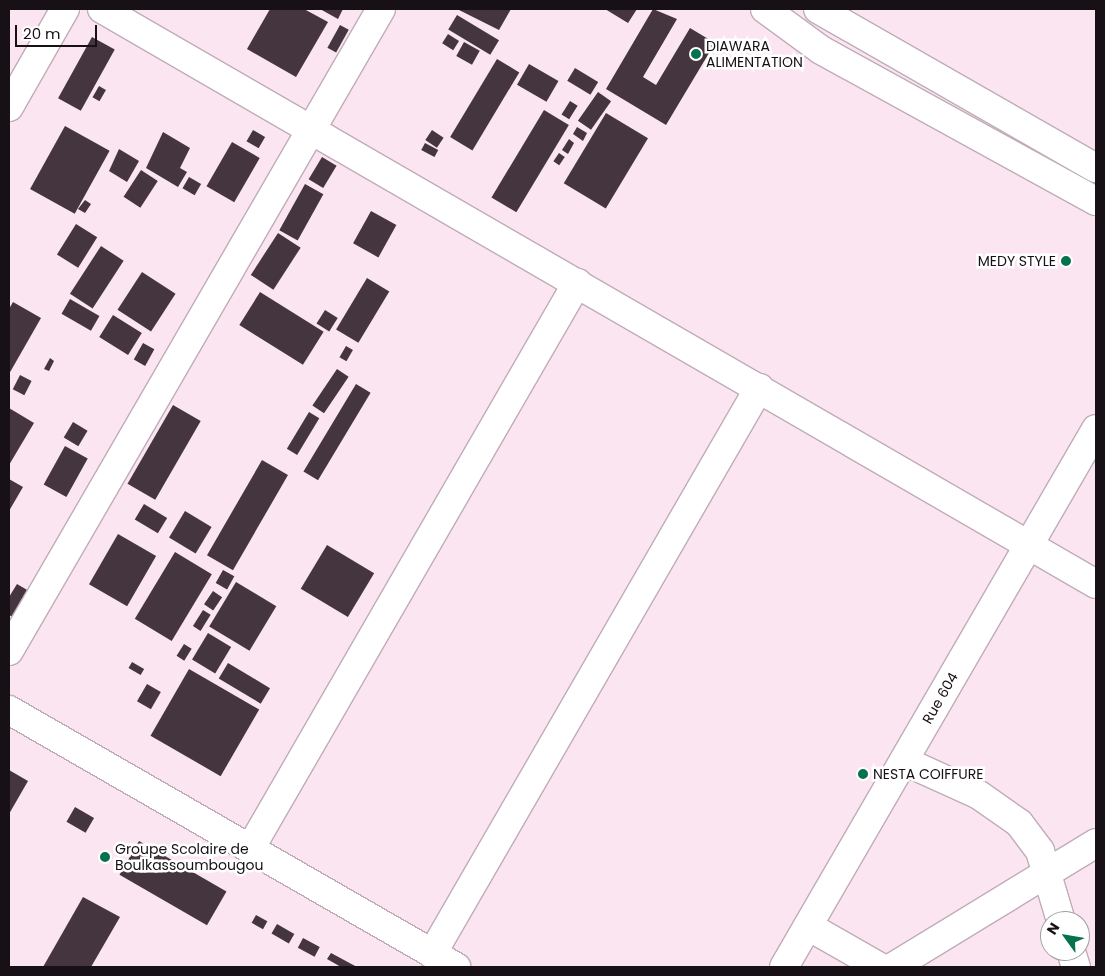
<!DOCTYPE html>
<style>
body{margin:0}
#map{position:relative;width:1105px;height:976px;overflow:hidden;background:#fae5f1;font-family:Poppins,sans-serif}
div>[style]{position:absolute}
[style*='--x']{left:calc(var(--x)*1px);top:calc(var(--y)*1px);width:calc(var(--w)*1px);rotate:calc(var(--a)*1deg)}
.building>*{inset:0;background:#45353f;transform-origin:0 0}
.roads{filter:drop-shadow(1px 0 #c0acb8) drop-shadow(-1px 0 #c0acb8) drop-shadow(0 1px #c0acb8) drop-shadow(0 -1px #c0acb8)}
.minor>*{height:28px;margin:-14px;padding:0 14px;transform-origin:14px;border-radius:14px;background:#fff}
.major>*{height:28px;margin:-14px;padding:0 14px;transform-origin:14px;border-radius:14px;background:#fff}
.dots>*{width:14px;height:14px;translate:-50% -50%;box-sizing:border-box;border:2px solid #fff;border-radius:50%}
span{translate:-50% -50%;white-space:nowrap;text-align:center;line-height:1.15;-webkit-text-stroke:5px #fff;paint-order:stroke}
.poi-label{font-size:14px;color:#171014}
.left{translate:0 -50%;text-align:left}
.right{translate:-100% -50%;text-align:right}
.street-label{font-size:14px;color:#171014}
.frame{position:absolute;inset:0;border:10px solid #171014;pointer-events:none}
.north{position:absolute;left:1040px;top:911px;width:50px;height:50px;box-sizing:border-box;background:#fff;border:1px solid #a29fa1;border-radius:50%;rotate:302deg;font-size:14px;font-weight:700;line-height:20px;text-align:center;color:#171014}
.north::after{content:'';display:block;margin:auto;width:18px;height:22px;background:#04724c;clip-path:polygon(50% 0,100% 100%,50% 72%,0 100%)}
.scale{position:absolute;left:15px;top:25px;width:82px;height:22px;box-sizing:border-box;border:2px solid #171014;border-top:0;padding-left:6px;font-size:15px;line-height:18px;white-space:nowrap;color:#171014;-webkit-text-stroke:4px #fff;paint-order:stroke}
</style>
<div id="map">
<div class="building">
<i style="clip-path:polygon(270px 9px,304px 9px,328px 22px,296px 77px,247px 49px)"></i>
<i style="clip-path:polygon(320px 9px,343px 9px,338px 19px)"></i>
<i style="clip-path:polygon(457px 9px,511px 9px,499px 30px)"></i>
<i style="clip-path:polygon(605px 9px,637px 9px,628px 23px)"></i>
<i style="clip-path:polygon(653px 9px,677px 19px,643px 77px,656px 85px,690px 28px,715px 43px,666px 125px,606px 89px)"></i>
<i style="left:457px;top:15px;width:49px;height:17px;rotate:31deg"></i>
<i style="left:340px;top:25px;width:10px;height:26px;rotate:29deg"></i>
<i style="left:448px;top:34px;width:13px;height:11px;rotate:32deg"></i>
<i style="left:92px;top:37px;width:26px;height:70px;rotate:29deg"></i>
<i style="left:464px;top:42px;width:18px;height:16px;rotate:29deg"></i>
<i style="left:497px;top:59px;width:26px;height:91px;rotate:31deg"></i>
<i style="left:529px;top:64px;width:34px;height:24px;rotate:30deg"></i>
<i style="left:575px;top:68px;width:27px;height:15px;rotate:31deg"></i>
<i style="left:99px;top:86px;width:8px;height:13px;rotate:30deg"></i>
<i style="left:598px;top:92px;width:16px;height:35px;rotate:35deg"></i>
<i style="left:570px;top:101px;width:9px;height:16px;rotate:32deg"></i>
<i style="left:544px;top:110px;width:29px;height:102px;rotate:31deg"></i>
<i style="left:606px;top:113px;width:49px;height:82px;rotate:31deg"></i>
<i style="left:65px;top:126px;width:51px;height:72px;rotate:29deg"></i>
<i style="clip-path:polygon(577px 127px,587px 133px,583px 141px,573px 134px)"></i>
<i style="left:253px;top:130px;width:14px;height:13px;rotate:30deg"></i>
<i style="left:432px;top:130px;width:14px;height:12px;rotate:34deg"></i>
<i style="clip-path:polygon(163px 132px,190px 148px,180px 168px,187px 172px,178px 187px,146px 168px)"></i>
<i style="clip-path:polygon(569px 139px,574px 143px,568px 154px,562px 150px)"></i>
<i style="left:232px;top:142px;width:32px;height:51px;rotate:30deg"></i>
<i style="left:425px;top:143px;width:15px;height:8px;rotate:28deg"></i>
<i style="clip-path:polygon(119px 149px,139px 161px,127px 182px,109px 171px)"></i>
<i style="left:559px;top:153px;width:7px;height:10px;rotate:34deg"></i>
<i style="left:322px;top:157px;width:17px;height:26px;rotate:31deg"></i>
<i style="left:141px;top:170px;width:20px;height:32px;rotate:33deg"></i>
<i style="left:189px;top:177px;width:14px;height:13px;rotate:30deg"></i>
<i style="left:305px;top:184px;width:21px;height:53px;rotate:29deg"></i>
<i style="clip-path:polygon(85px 200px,91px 204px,85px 213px,78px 209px)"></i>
<i style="left:371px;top:211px;width:29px;height:37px;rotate:29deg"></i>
<i style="left:76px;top:224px;width:25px;height:36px;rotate:32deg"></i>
<i style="left:278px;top:233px;width:27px;height:50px;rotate:33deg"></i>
<i style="left:101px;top:246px;width:27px;height:57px;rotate:33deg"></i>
<i style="left:142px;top:272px;width:40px;height:45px;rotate:33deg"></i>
<i style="left:367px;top:278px;width:26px;height:60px;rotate:31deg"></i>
<i style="left:260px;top:292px;width:75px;height:39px;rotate:32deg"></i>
<i style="left:70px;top:299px;width:34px;height:17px;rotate:30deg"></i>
<i style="clip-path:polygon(13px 302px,41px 318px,9px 374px,9px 309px)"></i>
<i style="left:325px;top:310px;width:15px;height:16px;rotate:32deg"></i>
<i style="left:113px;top:315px;width:34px;height:26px;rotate:32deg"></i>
<i style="left:143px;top:343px;width:13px;height:19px;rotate:29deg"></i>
<i style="left:346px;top:346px;width:8px;height:13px;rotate:30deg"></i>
<i style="clip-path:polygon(50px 358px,54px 361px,49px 371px,44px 369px)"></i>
<i style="left:337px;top:369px;width:14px;height:44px;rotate:34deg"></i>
<i style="left:20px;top:375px;width:13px;height:16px;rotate:27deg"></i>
<i style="left:356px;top:384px;width:17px;height:102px;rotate:31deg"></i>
<i style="left:173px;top:405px;width:32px;height:91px;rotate:30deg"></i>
<i style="clip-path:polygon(9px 408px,34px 423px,9px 465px)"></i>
<i style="left:309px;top:412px;width:12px;height:43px;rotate:31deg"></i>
<i style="left:73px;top:422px;width:17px;height:18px;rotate:31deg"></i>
<i style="left:65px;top:446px;width:26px;height:44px;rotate:29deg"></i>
<i style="left:262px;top:460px;width:30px;height:110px;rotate:30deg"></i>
<i style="clip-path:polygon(9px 479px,23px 487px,9px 511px)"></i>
<i style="left:144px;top:504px;width:27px;height:18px;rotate:31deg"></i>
<i style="left:185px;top:511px;width:31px;height:31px;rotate:31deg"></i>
<i style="left:118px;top:534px;width:44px;height:58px;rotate:30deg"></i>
<i style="left:327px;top:545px;width:55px;height:51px;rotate:31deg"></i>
<i style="left:175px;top:552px;width:43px;height:78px;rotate:31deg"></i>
<i style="left:223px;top:570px;width:13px;height:15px;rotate:29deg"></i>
<i style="left:236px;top:582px;width:47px;height:52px;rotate:31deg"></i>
<i style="clip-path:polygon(17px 584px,34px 594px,19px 621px,9px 615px,9px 597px)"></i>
<i style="left:213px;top:591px;width:11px;height:16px;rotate:34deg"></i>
<i style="left:203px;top:610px;width:9px;height:19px;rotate:32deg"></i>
<i style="left:208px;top:633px;width:27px;height:31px;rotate:31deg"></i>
<i style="left:184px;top:644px;width:9px;height:14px;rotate:32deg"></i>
<i style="left:132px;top:662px;width:14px;height:7px;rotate:30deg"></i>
<i style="left:228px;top:663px;width:49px;height:18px;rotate:31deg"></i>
<i style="left:189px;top:669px;width:81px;height:77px;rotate:30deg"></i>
<i style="left:147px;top:684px;width:16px;height:20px;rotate:30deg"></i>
<i style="clip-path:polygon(9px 770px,28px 781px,9px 814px)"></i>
<i style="left:75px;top:807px;width:22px;height:17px;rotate:30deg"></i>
<i style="left:139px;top:841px;width:101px;height:39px;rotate:30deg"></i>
<i style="clip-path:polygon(83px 897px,120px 917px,91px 967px,43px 967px)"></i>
<i style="left:256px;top:915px;width:13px;height:9px;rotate:29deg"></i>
<i style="left:277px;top:924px;width:20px;height:11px;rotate:30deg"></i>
<i style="left:303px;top:938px;width:19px;height:11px;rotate:28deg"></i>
<i style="clip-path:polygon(331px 953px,357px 967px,341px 967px,327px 959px)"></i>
</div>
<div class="roads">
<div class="minor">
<i style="--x:102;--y:9;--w:1148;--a:30.05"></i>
<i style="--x:9;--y:107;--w:113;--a:-60.3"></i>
<i style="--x:9;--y:651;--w:742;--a:-59.91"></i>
<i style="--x:9;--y:710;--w:516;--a:29.9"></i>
<i style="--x:904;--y:761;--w:82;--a:24.4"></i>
<i style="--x:979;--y:795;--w:49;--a:35"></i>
<i style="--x:1019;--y:823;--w:35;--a:53"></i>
<i style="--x:1040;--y:851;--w:73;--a:73.3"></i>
<i style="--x:250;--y:849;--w:654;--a:-59.98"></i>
<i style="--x:808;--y:926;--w:83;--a:29.7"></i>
<i style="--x:1071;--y:951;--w:17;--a:73"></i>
<i style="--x:432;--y:954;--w:654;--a:-59.98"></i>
<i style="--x:784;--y:967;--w:622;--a:-59.89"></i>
<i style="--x:893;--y:967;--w:238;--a:-31.4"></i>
</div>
<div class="major">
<i style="--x:765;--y:9;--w:69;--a:36.2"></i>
<i style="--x:821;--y:50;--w:314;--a:28.8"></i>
<i style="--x:818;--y:9;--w:320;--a:29.8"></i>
</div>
</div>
<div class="dots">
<i style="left:696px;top:54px;background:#04724c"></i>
<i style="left:1066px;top:261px;background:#04724c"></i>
<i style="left:863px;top:774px;background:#04724c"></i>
<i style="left:105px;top:857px;background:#04724c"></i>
</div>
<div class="poi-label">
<span class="left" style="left:706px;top:54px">DIAWARA<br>ALIMENTATION</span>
<span class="right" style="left:1056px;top:261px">MEDY STYLE</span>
<span class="left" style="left:873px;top:774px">NESTA COIFFURE</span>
<span class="left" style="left:115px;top:857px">Groupe Scolaire de<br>Boulkassoumbougou</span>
</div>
<div class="street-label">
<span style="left:940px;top:698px;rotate:-60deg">Rue 604</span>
</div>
<div class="frame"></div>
<div class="north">N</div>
<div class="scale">20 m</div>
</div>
